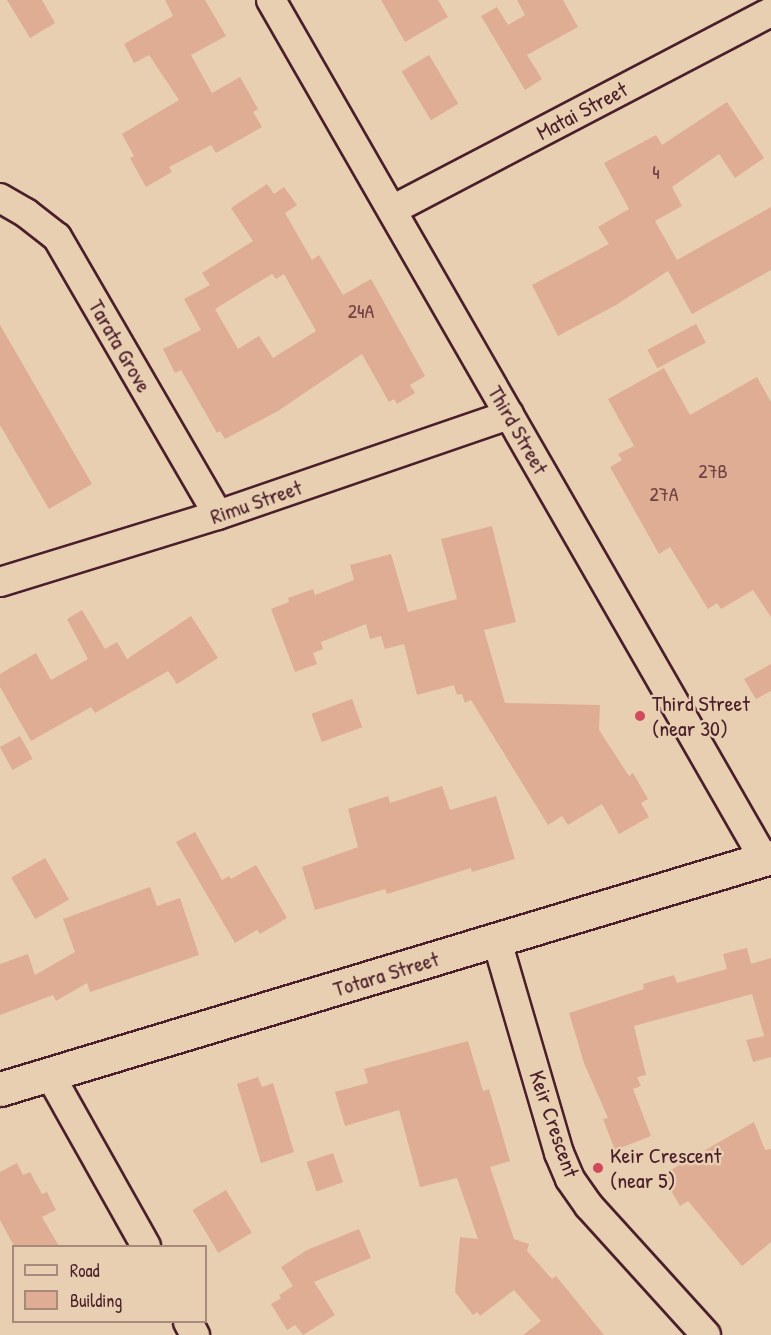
<!DOCTYPE html>
<style>
body{margin:0}
#map{position:relative;width:771px;height:1335px;overflow:hidden;background:#e9cfb1;font-family:"Patrick Hand",sans-serif}
div>[style]{position:absolute}
[style*='--x']{left:calc(var(--x)*1px);top:calc(var(--y)*1px);width:calc(var(--w)*1px);rotate:calc(var(--a)*1deg)}
.building>*{inset:0;background:#dead93;transform-origin:0 0}
.roads{filter:drop-shadow(2px 0 #4a1f2b) drop-shadow(-2px 0 #4a1f2b) drop-shadow(0 2px #4a1f2b) drop-shadow(0 -2px #4a1f2b)}
.street>*{height:28px;margin:-14px;padding:0 14px;transform-origin:14px;border-radius:14px;background:#e9cfb1}
.secondary>*{height:33px;margin:-16.5px;padding:0 16.5px;transform-origin:16.5px;border-radius:16.5px;background:#e9cfb1}
.dots>*{width:16px;height:16px;translate:-50% -50%;box-sizing:border-box;border:3px solid #e9cfb1;border-radius:50%}
span{translate:-50% -50%;white-space:nowrap;text-align:center;line-height:1.15;-webkit-text-stroke:5px #e9cfb1;paint-order:stroke}
.number-label{font-size:20px;color:#6f4245}
.number-label span{-webkit-text-stroke-width:0}
.street-label{font-size:22px;color:#4a1f2b}
.poi-label{font-size:22px;color:#4a1f2b}
.left{translate:0 -50%;text-align:left}
.legend{position:absolute;left:12px;top:1245px;width:195px;height:78px;box-sizing:border-box;background:#e9cfb1;border:2px solid #a9897b;margin:0;padding:8px 10px;list-style:none;font-size:18px;color:#4a1f2b}
.legend li{display:flex;align-items:center;gap:12px;height:30px}
.legend b{width:30px;border:2px solid #a9897b}
</style>
<div id="map">
<div class="building">
<i style="clip-path:polygon(7px 0,42px 0,55px 23px,30px 38px)"></i>
<i style="clip-path:polygon(165px 0,205px 0,226px 36px,191px 55px,212px 93px,240px 77px,258px 109px,253px 112px,262px 127px,216px 153px,211px 145px,169px 167px,172px 172px,146px 187px,130px 158px,134px 156px,122px 134px,179px 100px,149px 55px,134px 63px,124px 44px,173px 16px)"></i>
<i style="clip-path:polygon(381px 0,438px 0,448px 17px,405px 42px)"></i>
<i style="clip-path:polygon(517px 0,563px 0,578px 27px,527px 55px,542px 79px,525px 90px,481px 16px,497px 7px,508px 25px,525px 15px)"></i>
<i style="left:429px;top:55px;width:57px;height:32px;rotate:59deg"></i>
<i style="clip-path:polygon(727px 102px,764px 158px,735px 178px,719px 154px,672px 187px,682px 206px,655px 221px,677px 260px,771px 207px,771px 270px,692px 314px,668px 271px,616px 305px,558px 336px,532px 285px,609px 244px,598px 227px,629px 209px,604px 163px,656px 135px,662px 145px)"></i>
<i style="clip-path:polygon(evenodd,267px 184px,274px 194px,284px 187px,297px 205px,285px 213px,312px 260px,319px 255px,343px 295px,371px 279px,425px 376px,410px 385px,415px 393px,397px 404px,394px 399px,389px 402px,362px 354px,278px 411px,225px 439px,220px 431px,217px 433px,181px 370px,175px 373px,163px 349px,201px 330px,184px 299px,210px 285px,202px 273px,253px 241px,231px 208px,267px 184px,272px 274px,276px 279px,284px 274px,316px 331px,273px 358px,259px 336px,238px 349px,215px 309px,272px 274px)"></i>
<i style="left:696px;top:324px;width:21px;height:55px;rotate:62deg"></i>
<i style="clip-path:polygon(0 325px,92px 484px,49px 509px,0 425px)"></i>
<i style="clip-path:polygon(664px 368px,690px 415px,757px 377px,771px 402px,771px 617px,753px 590px,721px 609px,717px 603px,708px 609px,670px 547px,659px 554px,610px 467px,622px 460px,618px 454px,634px 446px,608px 399px)"></i>
<i style="clip-path:polygon(492px 526px,516px 622px,484px 630px,505px 703px,600px 705px,599px 730px,629px 776px,633px 773px,648px 799px,641px 803px,649px 817px,619px 834px,602px 804px,568px 825px,562px 816px,548px 825px,471px 700px,465px 703px,462px 694px,457px 695px,454px 685px,417px 695px,404px 644px,385px 649px,381px 636px,370px 639px,366px 624px,321px 642px,323px 649px,313px 653px,317px 664px,295px 672px,271px 609px,289px 602px,288px 598px,313px 589px,315px 595px,354px 580px,350px 565px,391px 554px,408px 612px,457px 599px,441px 539px)"></i>
<i style="clip-path:polygon(82px 610px,105px 649px,117px 642px,127px 659px,191px 616px,218px 658px,177px 684px,168px 671px,95px 713px,91px 707px,31px 741px,0 687px,0 674px,36px 653px,51px 680px,88px 659px,67px 619px)"></i>
<i style="clip-path:polygon(771px 664px,771px 691px,756px 699px,744px 679px)"></i>
<i style="left:352px;top:699px;width:30px;height:43px;rotate:70deg"></i>
<i style="left:20px;top:736px;width:26px;height:23px;rotate:61deg"></i>
<i style="clip-path:polygon(442px 786px,450px 810px,496px 796px,515px 859px,472px 872px,471px 868px,387px 894px,385px 889px,315px 910px,302px 867px,358px 847px,348px 809px,388px 796px,390px 803px)"></i>
<i style="clip-path:polygon(195px 832px,222px 880px,229px 876px,231px 879px,256px 865px,287px 918px,260px 934px,257px 930px,235px 943px,176px 842px)"></i>
<i style="left:45px;top:858px;width:48px;height:39px;rotate:60deg"></i>
<i style="clip-path:polygon(150px 887px,157px 906px,180px 898px,199px 955px,90px 992px,87px 983px,56px 1001px,53px 995px,0 1015px,0 964px,28px 954px,35px 975px,75px 952px,63px 919px)"></i>
<i style="clip-path:polygon(747px 948px,751px 964px,771px 958px,771px 1057px,753px 1062px,746px 1040px,764px 1036px,752px 994px,634px 1026px,646px 1075px,637px 1077px,641px 1086px,633px 1089px,651px 1136px,615px 1150px,603px 1119px,608px 1118px,584px 1063px,569px 1013px,644px 989px,643px 984px,674px 975px,677px 983px,727px 969px,723px 954px)"></i>
<i style="clip-path:polygon(468px 1041px,483px 1091px,489px 1089px,510px 1161px,490px 1167px,514px 1239px,529px 1244px,527px 1251px,552px 1279px,556px 1276px,604px 1335px,523px 1335px,541px 1321px,514px 1290px,480px 1316px,477px 1312px,473px 1315px,455px 1292px,460px 1237px,478px 1239px,457px 1178px,420px 1187px,399px 1110px,345px 1126px,335px 1092px,368px 1083px,364px 1069px)"></i>
<i style="clip-path:polygon(258px 1077px,262px 1087px,273px 1083px,294px 1152px,261px 1163px,237px 1084px)"></i>
<i style="clip-path:polygon(754px 1122px,765px 1150px,771px 1149px,771px 1242px,742px 1266px,688px 1201px,680px 1206px,662px 1175px)"></i>
<i style="left:333px;top:1153px;width:31px;height:28px;rotate:71deg"></i>
<i style="clip-path:polygon(17px 1163px,23px 1175px,30px 1172px,42px 1194px,47px 1192px,56px 1210px,42px 1217px,59px 1246px,14px 1246px,0 1220px,0 1172px)"></i>
<i style="left:226px;top:1190px;width:50px;height:39px;rotate:59deg"></i>
<i style="clip-path:polygon(359px 1229px,371px 1258px,314px 1282px,335px 1315px,303px 1335px,295px 1325px,287px 1330px,271px 1304px,281px 1298px,279px 1295px,293px 1286px,281px 1267px,307px 1250px)"></i>
</div>
<div class="roads">
<div class="street">
<i style="--x:271;--y:0;--w:990;--a:60.15"></i>
<i style="--x:0;--y:198;--w:30;--a:30"></i>
<i style="--x:26;--y:213;--w:39;--a:38"></i>
<i style="--x:57;--y:237;--w:321;--a:59.9"></i>
<i style="--x:394;--y:209;--w:425;--a:-27.6"></i>
<i style="--x:0;--y:582;--w:228;--a:-17.1"></i>
<i style="--x:218;--y:515;--w:308;--a:-19"></i>
<i style="--x:497;--y:941;--w:221;--a:73.7"></i>
<i style="--x:559;--y:1153;--w:28;--a:67"></i>
<i style="--x:570;--y:1179;--w:33;--a:55"></i>
<i style="--x:589;--y:1206;--w:174;--a:47.8"></i>
<i style="--x:50;--y:1075;--w:196;--a:60.7"></i>
<i style="--x:188;--y:1322;--w:15;--a:62"></i>
</div>
<div class="secondary">
<i style="--x:0;--y:1089;--w:805;--a:-16.75"></i>
</div>
</div>
<div class="dots">
<i style="left:640px;top:716px;background:#d1495b"></i>
<i style="left:598px;top:1168px;background:#d1495b"></i>
</div>
<div class="number-label">
<span style="left:656px;top:171px">4</span>
<span style="left:361px;top:310px">24A</span>
<span style="left:713px;top:470px">27B</span>
<span style="left:664px;top:493px">27A</span>
</div>
<div class="street-label">
<span style="left:582px;top:111px;rotate:-28deg">Matai Street</span>
<span style="left:120px;top:346px;rotate:60deg">Tarata Grove</span>
<span style="left:518px;top:430px;rotate:60deg">Third Street</span>
<span style="left:256px;top:502px;rotate:-19deg">Rimu Street</span>
<span style="left:386px;top:974px;rotate:-17deg">Totara Street</span>
<span style="left:554px;top:1124px;rotate:71deg">Keir Crescent</span>
</div>
<div class="poi-label">
<span class="left" style="left:652px;top:716px">Third Street<br>(near 30)</span>
<span class="left" style="left:610px;top:1168px">Keir Crescent<br>(near 5)</span>
</div>
<ul class="legend">
<li><b style="height:8px;background:#e9cfb1"></b>Road</li>
<li><b style="height:16px;background:#dead93"></b>Building</li>
</ul>
</div>
